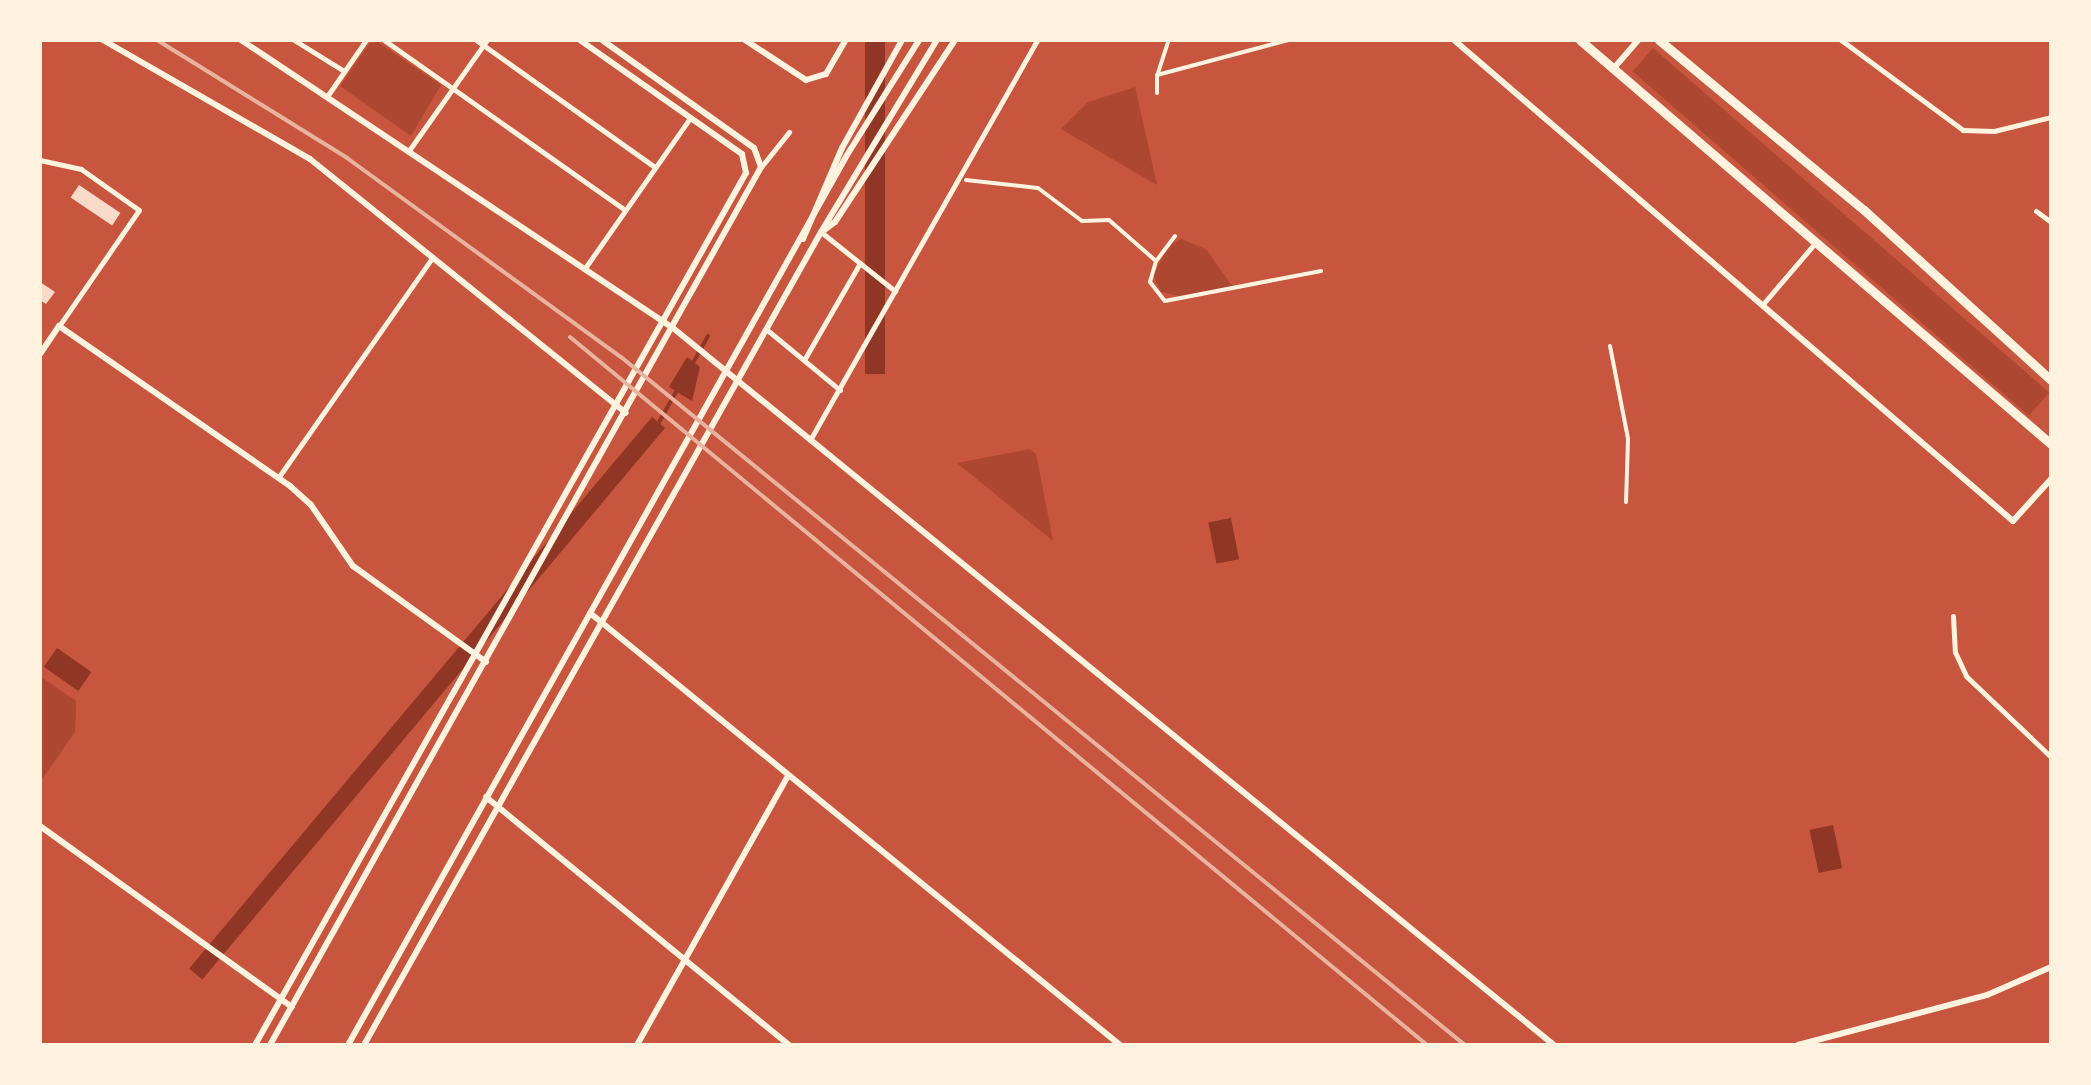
<!DOCTYPE html>
<style>
body{margin:0}
#map{position:relative;width:2091px;height:1085px;overflow:hidden;background:#c8553d;font-family:Arial,sans-serif}
div>[style]{position:absolute}
[style*='--x']{left:calc(var(--x)*1px);top:calc(var(--y)*1px);width:calc(var(--w)*1px);rotate:calc(var(--a)*1deg)}
.green>*{inset:0;background:#ae4732;transform-origin:0 0}
.water>*{inset:0;background:#8f3625;transform-origin:0 0}
.stream>*{height:4px;margin:-2px;padding:0 2px;transform-origin:2px;border-radius:2px;background:#8f3625}
.building>*{inset:0;background:#f7dbc8;transform-origin:0 0}
.pedestrian>*{height:4px;margin:-2px;padding:0 2px;transform-origin:2px;border-radius:2px;background:#fff3e0}
.minor>*{height:5px;margin:-2.5px;padding:0 2.5px;transform-origin:2.5px;border-radius:2.5px;background:#fff3e0}
.tertiary>*{height:6px;margin:-3px;padding:0 3px;transform-origin:3px;border-radius:3px;background:#fff3e0}
.trunk>*{height:9px;margin:-4.5px;padding:0 4.5px;transform-origin:4.5px;border-radius:4.5px;background:#fff3e0}
.rail>*{height:4px;margin:-2px;padding:0 2px;transform-origin:2px;border-radius:2px;background:#e9b49f}
span{translate:-50% -50%;white-space:nowrap;text-align:center;line-height:1.15;-webkit-text-stroke:10px #fff3e0;paint-order:stroke}
.frame{position:absolute;inset:0;border:42px solid #fff3e0;pointer-events:none}
</style>
<div id="map">
<div class="green">
<i style="clip-path:polygon(378px 42px,441px 85px,411px 136px,340px 86px,370px 43px)"></i>
<i style="left:1653px;top:48px;width:525px;height:31px;rotate:41deg"></i>
<i style="clip-path:polygon(1135px 87px,1157px 185px,1061px 129px,1088px 102px)"></i>
<i style="clip-path:polygon(1181px 239px,1206px 249px,1233px 287px,1184px 297px,1161px 292px,1153px 275px,1170px 244px)"></i>
<i style="clip-path:polygon(1030px 449px,1036px 454px,1053px 541px,957px 463px)"></i>
<i style="clip-path:polygon(40px 676px,76px 701px,76px 713px,75px 732px,40px 782px)"></i>
</div>
<div class="water">
<i style="left:865px;top:40px;width:20px;height:334px"></i>
<i style="clip-path:polygon(687px 357px,700px 367px,692px 401px,669px 387px)"></i>
<i style="left:652px;top:417px;width:17px;height:720px;rotate:40deg"></i>
<i style="left:1231px;top:518px;width:42px;height:23px;rotate:79deg"></i>
<i style="left:57px;top:648px;width:42px;height:23px;rotate:35deg"></i>
<i style="left:1833px;top:825px;width:44px;height:24px;rotate:78deg"></i>
</div>
<div class="stream">
<i style="--x:693;--y:363;--w:31;--a:-61"></i>
<i style="--x:658;--y:424;--w:41;--a:-60.9"></i>
</div>
<div class="building">
<i style="left:79px;top:185px;width:50px;height:15px;rotate:34deg"></i>
<i style="clip-path:polygon(40px 282px,55px 292px,46px 304px,40px 300px)"></i>
</div>
<div class="pedestrian">
<i style="--x:1158;--y:73;--w:35;--a:-72"></i>
<i style="--x:1157;--y:93;--w:18;--a:-90"></i>
<i style="--x:1157;--y:75;--w:137;--a:-14.9"></i>
<i style="--x:966;--y:180;--w:72;--a:6.3"></i>
<i style="--x:1038;--y:188;--w:55;--a:36.9"></i>
<i style="--x:1082;--y:221;--w:27;--a:-2"></i>
<i style="--x:1109;--y:220;--w:62;--a:41.1"></i>
<i style="--x:1175;--y:236;--w:31;--a:127"></i>
<i style="--x:1156;--y:261;--w:22;--a:106"></i>
<i style="--x:1150;--y:282;--w:24;--a:52"></i>
<i style="--x:1165;--y:301;--w:159;--a:-10.9"></i>
<i style="--x:1610;--y:346;--w:95;--a:79"></i>
<i style="--x:1628;--y:439;--w:63;--a:91.8"></i>
</div>
<div class="minor">
<i style="--x:294;--y:40;--w:59;--a:31.8"></i>
<i style="--x:384;--y:40;--w:295;--a:35.2"></i>
<i style="--x:476;--y:40;--w:219;--a:35.4"></i>
<i style="--x:1841;--y:40;--w:152;--a:36.4"></i>
<i style="--x:1963;--y:130;--w:31;--a:2"></i>
<i style="--x:1994;--y:131;--w:59;--a:-13.8"></i>
<i style="--x:328;--y:95;--w:67;--a:-55.4"></i>
<i style="--x:410;--y:149;--w:133;--a:-54.8"></i>
<i style="--x:40;--y:160;--w:42;--a:12.4"></i>
<i style="--x:81;--y:169;--w:71;--a:35.3"></i>
<i style="--x:139;--y:210;--w:141;--a:124.6"></i>
<i style="--x:761;--y:167;--w:45;--a:-51.3"></i>
<i style="--x:2036;--y:211;--w:19;--a:36"></i>
<i style="--x:821;--y:232;--w:95;--a:38.6"></i>
<i style="--x:585;--y:268;--w:183;--a:-55"></i>
<i style="--x:1763;--y:304;--w:82;--a:-49.5"></i>
<i style="--x:766;--y:329;--w:96;--a:39.5"></i>
<i style="--x:804;--y:360;--w:112;--a:-60"></i>
<i style="--x:810;--y:440;--w:460;--a:-60.4"></i>
<i style="--x:278;--y:478;--w:269;--a:-55"></i>
<i style="--x:1953;--y:616;--w:36;--a:87"></i>
<i style="--x:1955;--y:652;--w:26;--a:65"></i>
<i style="--x:1966;--y:676;--w:117;--a:43.6"></i>
</div>
<div class="tertiary">
<i style="--x:103;--y:40;--w:239;--a:29.9"></i>
<i style="--x:310;--y:159;--w:405;--a:38.8"></i>
<i style="--x:241;--y:40;--w:519;--a:33.69"></i>
<i style="--x:673;--y:328;--w:1136;--a:39.14"></i>
<i style="--x:745;--y:40;--w:73;--a:33.3"></i>
<i style="--x:806;--y:80;--w:21;--a:-17"></i>
<i style="--x:826;--y:74;--w:39;--a:-60"></i>
<i style="--x:1454;--y:40;--w:737;--a:40.71"></i>
<i style="--x:2013;--y:521;--w:57;--a:-47.9"></i>
<i style="--x:1614;--y:68;--w:37;--a:-49"></i>
<i style="--x:823;--y:231;--w:15;--a:-37"></i>
<i style="--x:835;--y:222;--w:218;--a:-56.6"></i>
<i style="--x:803;--y:239;--w:99;--a:-66.8"></i>
<i style="--x:842;--y:148;--w:124;--a:-60.9"></i>
<i style="--x:40;--y:354;--w:34;--a:-56"></i>
<i style="--x:59;--y:326;--w:281;--a:34.7"></i>
<i style="--x:290;--y:486;--w:28;--a:42"></i>
<i style="--x:311;--y:505;--w:74;--a:55.5"></i>
<i style="--x:353;--y:566;--w:164;--a:35.8"></i>
<i style="--x:590;--y:613;--w:684;--a:39.18"></i>
<i style="--x:486;--y:797;--w:392;--a:39.3"></i>
<i style="--x:40;--y:826;--w:310;--a:35.7"></i>
<i style="--x:255;--y:1045;--w:1001;--a:-60.62"></i>
<i style="--x:746;--y:173;--w:19;--a:-102"></i>
<i style="--x:742;--y:154;--w:198;--a:-144.9"></i>
<i style="--x:270;--y:1045;--w:1006;--a:-60.78"></i>
<i style="--x:761;--y:167;--w:20;--a:-110"></i>
<i style="--x:754;--y:148;--w:186;--a:-144.6"></i>
<i style="--x:348;--y:1045;--w:1020;--a:-60.72"></i>
<i style="--x:847;--y:155;--w:136;--a:-57.9"></i>
<i style="--x:364;--y:1045;--w:933;--a:-60.66"></i>
<i style="--x:821;--y:232;--w:224;--a:-58.9"></i>
<i style="--x:637;--y:1045;--w:308;--a:-60.7"></i>
<i style="--x:1798;--y:1045;--w:196;--a:-14.8"></i>
<i style="--x:1987;--y:995;--w:70;--a:-23.6"></i>
</div>
<div class="trunk">
<i style="--x:1580;--y:40;--w:621;--a:40.62"></i>
<i style="--x:1659;--y:40;--w:266;--a:39.7"></i>
<i style="--x:1864;--y:210;--w:253;--a:42.3"></i>
</div>
<div class="rail">
<i style="--x:157;--y:40;--w:224;--a:31.8"></i>
<i style="--x:347;--y:158;--w:339;--a:36"></i>
<i style="--x:621;--y:357;--w:1089;--a:39.19"></i>
<i style="--x:570;--y:337;--w:1112;--a:39.56"></i>
</div>
<div class="frame"></div>
</div>
